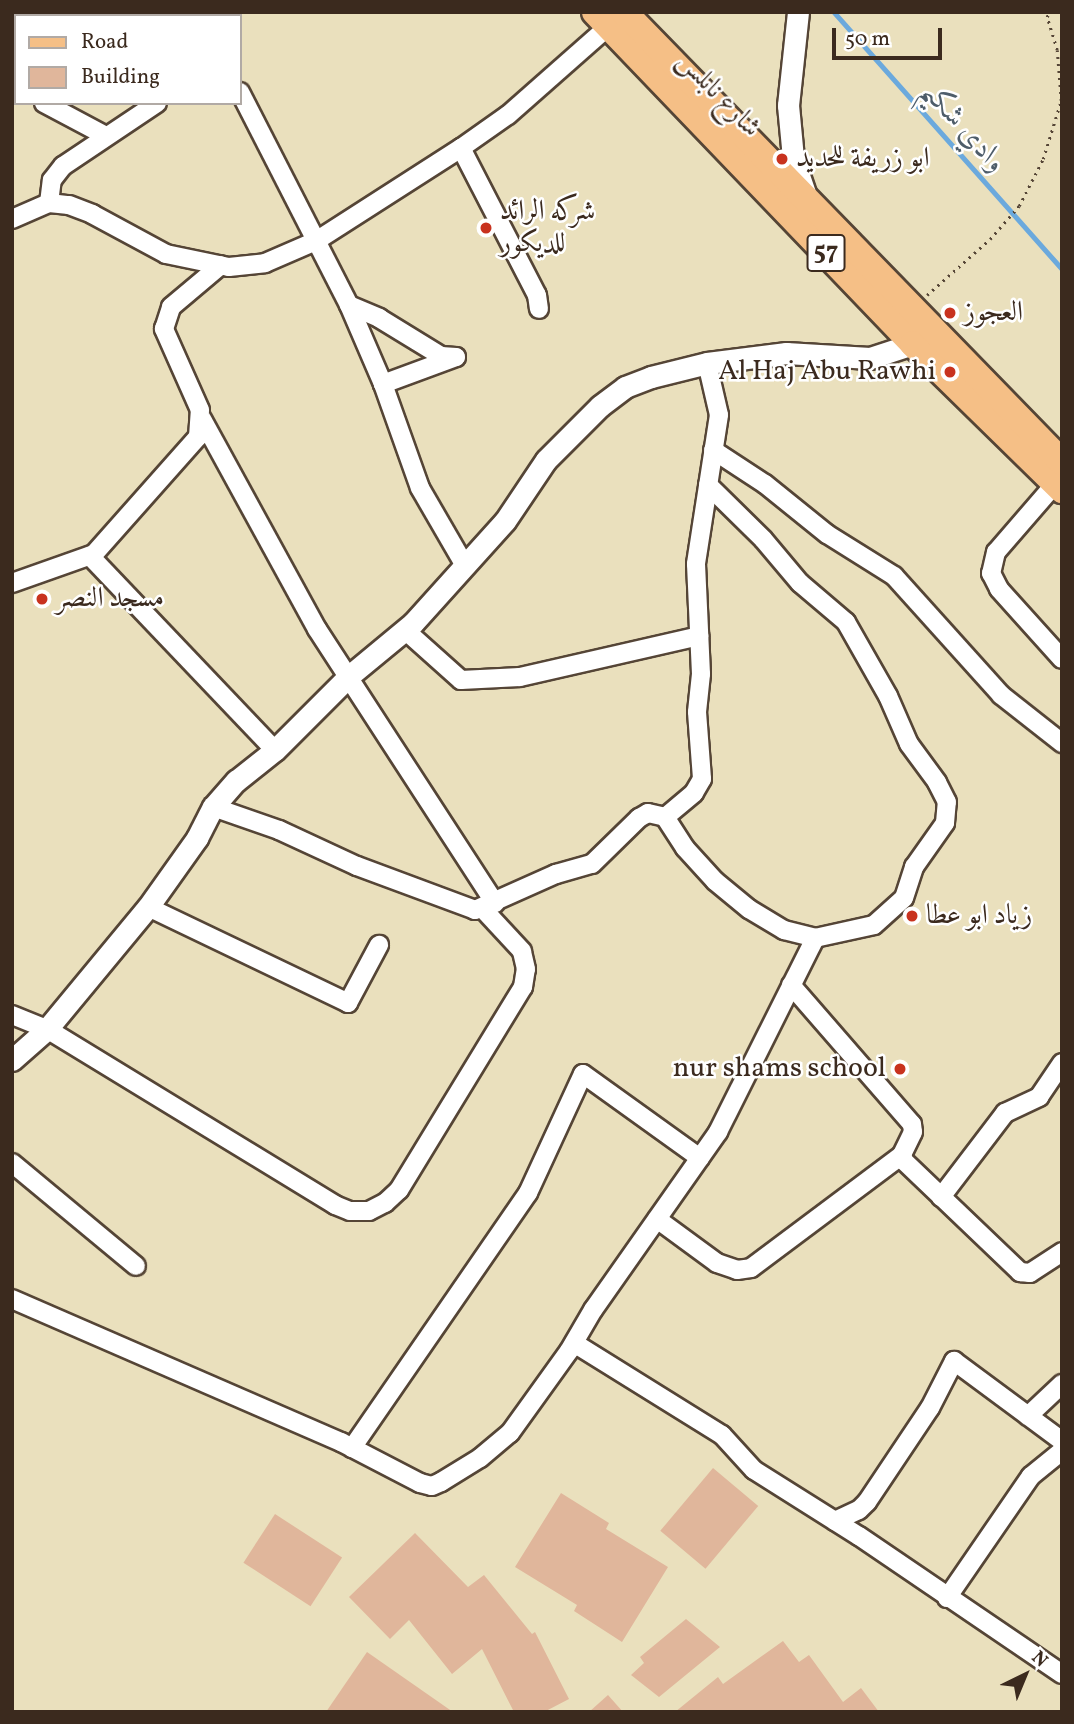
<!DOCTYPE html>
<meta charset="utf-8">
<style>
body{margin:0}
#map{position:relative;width:1074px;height:1724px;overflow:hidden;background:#eae0bd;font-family:Vollkorn,Amiri,serif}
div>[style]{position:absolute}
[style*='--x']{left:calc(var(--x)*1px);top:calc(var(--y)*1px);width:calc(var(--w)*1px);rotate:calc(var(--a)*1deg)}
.stream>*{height:4.5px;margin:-2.25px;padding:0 2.25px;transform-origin:2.25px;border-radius:2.25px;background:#6ba9dd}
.building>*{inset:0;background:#e0b69b;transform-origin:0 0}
.path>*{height:2.5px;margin-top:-1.25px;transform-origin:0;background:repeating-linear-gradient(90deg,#554536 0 2px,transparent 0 7px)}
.roads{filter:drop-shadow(2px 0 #554536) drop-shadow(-2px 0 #554536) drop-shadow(0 2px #554536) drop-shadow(0 -2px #554536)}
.minor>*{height:18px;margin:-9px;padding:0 9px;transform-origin:9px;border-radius:9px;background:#fff}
.tertiary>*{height:21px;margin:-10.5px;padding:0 10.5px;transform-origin:10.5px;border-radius:10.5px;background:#fff}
.primary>*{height:26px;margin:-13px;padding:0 13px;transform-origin:13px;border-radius:13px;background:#f5bf86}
.dots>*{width:19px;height:19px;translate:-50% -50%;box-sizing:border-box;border:4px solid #fff;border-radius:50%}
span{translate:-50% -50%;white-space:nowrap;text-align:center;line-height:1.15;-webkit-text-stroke:5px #fff;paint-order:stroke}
.shield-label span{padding:2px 5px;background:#fff;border:2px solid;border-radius:5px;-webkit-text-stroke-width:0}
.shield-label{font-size:26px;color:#3b2a1e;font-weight:700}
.street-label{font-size:28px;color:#3b2a1e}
.poi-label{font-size:28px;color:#3b2a1e}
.left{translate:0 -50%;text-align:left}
.right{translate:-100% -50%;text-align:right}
.water-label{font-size:30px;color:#4e5d6a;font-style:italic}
.frame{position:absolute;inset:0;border:14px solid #3b2a1e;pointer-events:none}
.legend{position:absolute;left:14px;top:14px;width:228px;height:91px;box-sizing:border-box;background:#fff;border:2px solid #b1aaa5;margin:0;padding:9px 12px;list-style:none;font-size:21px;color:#3b2a1e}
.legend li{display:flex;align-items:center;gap:14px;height:35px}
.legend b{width:35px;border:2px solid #b1aaa5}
.north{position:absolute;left:990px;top:1640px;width:70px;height:70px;-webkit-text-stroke:5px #fff;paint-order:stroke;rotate:43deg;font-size:19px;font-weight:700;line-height:28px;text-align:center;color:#3b2a1e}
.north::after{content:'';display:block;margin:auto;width:24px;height:32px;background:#3b2a1e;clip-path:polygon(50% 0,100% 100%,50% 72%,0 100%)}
.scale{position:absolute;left:832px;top:28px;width:110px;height:32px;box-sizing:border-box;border:4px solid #3b2a1e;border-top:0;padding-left:9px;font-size:21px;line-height:24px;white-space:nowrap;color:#3b2a1e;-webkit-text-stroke:5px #fff;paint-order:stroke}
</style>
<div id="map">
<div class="stream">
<i style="--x:834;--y:12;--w:344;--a:48.4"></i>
</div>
<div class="building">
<i style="left:713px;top:1468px;width:59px;height:82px;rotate:40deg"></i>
<i style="clip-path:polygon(561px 1493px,609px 1523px,606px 1529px,668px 1567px,622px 1642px,574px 1611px,577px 1605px,515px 1567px)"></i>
<i style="left:275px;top:1514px;width:80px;height:58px;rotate:33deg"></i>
<i style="clip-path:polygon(415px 1533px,468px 1587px,484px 1575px,532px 1634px,535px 1632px,569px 1699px,544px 1712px,514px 1712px,482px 1649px,452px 1674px,409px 1620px,390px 1639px,349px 1597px)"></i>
<i style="clip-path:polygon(686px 1619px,720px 1647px,659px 1697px,631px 1675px,644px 1663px,640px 1657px)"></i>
<i style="clip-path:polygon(783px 1641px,799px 1662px,809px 1655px,843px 1702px,861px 1688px,879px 1712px,675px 1712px,718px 1677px,723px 1684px)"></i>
<i style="clip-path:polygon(367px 1652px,453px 1712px,326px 1712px)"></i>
<i style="clip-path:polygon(608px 1695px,623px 1712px,589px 1712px)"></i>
</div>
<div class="path">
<i style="--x:927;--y:295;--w:84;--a:-41.6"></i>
<i style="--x:990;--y:239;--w:44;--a:-48.7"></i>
<i style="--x:1019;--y:206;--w:53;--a:-62.9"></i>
<i style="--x:1043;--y:159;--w:61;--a:-72.8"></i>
<i style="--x:1061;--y:101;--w:51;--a:-94.5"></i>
<i style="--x:1057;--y:50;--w:34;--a:-107"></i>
<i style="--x:1047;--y:17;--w:5;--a:-68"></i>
</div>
<div class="roads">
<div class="minor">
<i style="--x:12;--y:84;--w:4;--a:27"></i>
<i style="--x:240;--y:92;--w:239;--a:62.9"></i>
<i style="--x:349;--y:305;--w:86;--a:66.7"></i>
<i style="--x:383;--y:384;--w:110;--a:70.4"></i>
<i style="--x:420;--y:488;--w:88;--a:59.9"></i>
<i style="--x:44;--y:103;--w:70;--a:28"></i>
<i style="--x:461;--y:148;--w:165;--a:62.7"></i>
<i style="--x:537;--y:295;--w:14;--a:82"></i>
<i style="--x:49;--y:203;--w:23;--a:-83"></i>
<i style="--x:52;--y:180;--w:18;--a:-52"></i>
<i style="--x:63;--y:166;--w:113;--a:-33.8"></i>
<i style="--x:12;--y:219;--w:40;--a:-23.4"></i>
<i style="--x:49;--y:203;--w:20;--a:6"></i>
<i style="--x:69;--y:205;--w:25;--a:21"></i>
<i style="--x:92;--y:214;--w:84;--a:28.4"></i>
<i style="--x:166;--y:254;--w:64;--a:11.7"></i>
<i style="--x:229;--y:267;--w:36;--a:-6"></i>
<i style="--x:265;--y:263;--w:56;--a:-23.3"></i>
<i style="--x:316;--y:241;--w:172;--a:-32.7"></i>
<i style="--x:461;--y:148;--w:57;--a:-35.1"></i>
<i style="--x:508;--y:115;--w:135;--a:-41.4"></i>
<i style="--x:349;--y:305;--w:33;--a:23"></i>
<i style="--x:379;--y:318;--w:73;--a:31.5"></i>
<i style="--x:441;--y:356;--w:15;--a:4"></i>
<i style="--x:456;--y:357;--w:78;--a:159.7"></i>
<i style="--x:707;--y:363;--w:53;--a:77"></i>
<i style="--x:719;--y:415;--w:151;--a:98.8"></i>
<i style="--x:696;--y:564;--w:110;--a:87.4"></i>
<i style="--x:701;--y:674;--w:38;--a:96"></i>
<i style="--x:697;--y:712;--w:67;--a:85.7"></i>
<i style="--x:702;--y:779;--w:16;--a:120"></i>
<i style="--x:694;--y:793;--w:38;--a:140"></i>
<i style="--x:665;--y:817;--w:37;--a:57"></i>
<i style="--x:685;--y:848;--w:45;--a:47.7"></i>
<i style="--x:715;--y:881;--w:44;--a:39.5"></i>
<i style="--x:749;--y:909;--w:41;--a:31"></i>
<i style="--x:784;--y:930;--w:32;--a:14"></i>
<i style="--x:815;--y:938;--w:60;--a:-12.4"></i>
<i style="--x:874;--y:925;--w:40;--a:-42"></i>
<i style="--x:904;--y:898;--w:33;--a:-72"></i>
<i style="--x:914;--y:867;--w:54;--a:-54.8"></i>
<i style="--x:945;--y:823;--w:21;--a:-85"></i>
<i style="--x:947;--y:802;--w:22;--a:-117"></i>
<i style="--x:937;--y:782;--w:47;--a:-126.4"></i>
<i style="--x:909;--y:744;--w:52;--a:-113.6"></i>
<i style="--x:888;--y:696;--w:85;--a:-119.6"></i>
<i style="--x:846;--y:622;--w:60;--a:-139.7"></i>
<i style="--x:800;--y:583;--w:57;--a:-130.1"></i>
<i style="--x:763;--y:539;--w:77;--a:-135.5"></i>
<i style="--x:202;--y:419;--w:239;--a:61.3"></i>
<i style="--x:317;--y:629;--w:327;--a:57"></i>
<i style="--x:713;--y:450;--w:62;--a:33.2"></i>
<i style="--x:765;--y:484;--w:80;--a:38.9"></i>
<i style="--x:827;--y:534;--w:79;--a:32.1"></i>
<i style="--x:894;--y:576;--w:160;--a:48"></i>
<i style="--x:1001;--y:695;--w:78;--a:38.2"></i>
<i style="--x:1055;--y:484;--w:90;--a:130.9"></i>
<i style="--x:996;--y:552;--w:22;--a:103"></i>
<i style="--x:991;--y:573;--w:18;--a:63"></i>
<i style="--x:999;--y:589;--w:94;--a:48"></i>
<i style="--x:90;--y:556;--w:268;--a:46.4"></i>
<i style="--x:12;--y:583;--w:87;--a:-19.5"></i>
<i style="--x:94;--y:554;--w:157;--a:-48.4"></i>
<i style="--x:198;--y:437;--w:27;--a:-86"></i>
<i style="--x:200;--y:410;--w:89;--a:-114"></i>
<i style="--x:164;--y:329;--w:23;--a:-72"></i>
<i style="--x:171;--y:307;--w:65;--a:-40"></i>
<i style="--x:405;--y:630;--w:75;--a:41.8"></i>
<i style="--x:461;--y:680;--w:59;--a:-2.9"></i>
<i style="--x:520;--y:677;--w:184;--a:-12.9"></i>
<i style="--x:213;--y:807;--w:70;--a:19.2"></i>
<i style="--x:279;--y:830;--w:86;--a:24.8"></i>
<i style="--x:357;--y:866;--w:126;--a:20.4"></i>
<i style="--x:475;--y:910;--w:89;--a:-24"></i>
<i style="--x:556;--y:874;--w:37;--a:-16"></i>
<i style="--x:592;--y:864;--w:66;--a:-44.4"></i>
<i style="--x:639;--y:818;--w:10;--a:-29"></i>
<i style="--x:648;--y:813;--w:17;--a:13"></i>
<i style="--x:148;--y:907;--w:222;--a:25.6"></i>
<i style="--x:348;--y:1003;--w:66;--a:-61.9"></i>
<i style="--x:791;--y:985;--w:184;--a:49"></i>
<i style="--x:912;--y:1124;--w:8;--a:83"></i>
<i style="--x:913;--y:1132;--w:25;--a:116"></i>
<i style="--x:902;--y:1155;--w:6;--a:72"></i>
<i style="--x:904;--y:1161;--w:161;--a:43.7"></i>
<i style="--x:1020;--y:1272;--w:10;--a:6"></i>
<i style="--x:1030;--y:1273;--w:38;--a:-33"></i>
<i style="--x:12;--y:1015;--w:38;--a:22"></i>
<i style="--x:47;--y:1029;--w:338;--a:31.4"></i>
<i style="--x:335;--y:1205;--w:16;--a:22"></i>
<i style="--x:350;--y:1211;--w:19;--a:0"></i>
<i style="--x:369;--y:1211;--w:18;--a:-27"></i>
<i style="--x:385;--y:1203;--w:19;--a:-43"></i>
<i style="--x:399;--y:1190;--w:238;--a:-58.6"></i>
<i style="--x:523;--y:987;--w:18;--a:-81"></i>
<i style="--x:526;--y:969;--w:18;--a:-103"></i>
<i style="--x:522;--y:951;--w:57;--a:-132.9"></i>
<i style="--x:12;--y:1163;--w:161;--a:39.7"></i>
<i style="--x:941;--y:1197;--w:106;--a:-52.7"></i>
<i style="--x:1005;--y:1113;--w:38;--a:-25"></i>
<i style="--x:1039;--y:1097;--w:41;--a:-55.9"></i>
<i style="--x:657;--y:1219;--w:74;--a:36.3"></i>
<i style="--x:717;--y:1263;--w:21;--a:19"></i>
<i style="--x:737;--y:1270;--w:14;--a:-8"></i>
<i style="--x:751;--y:1268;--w:189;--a:-36.8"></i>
<i style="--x:12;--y:1299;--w:359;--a:23.5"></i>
<i style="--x:341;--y:1442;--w:89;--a:27.4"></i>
<i style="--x:420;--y:1483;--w:12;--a:14"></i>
<i style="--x:432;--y:1486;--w:10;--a:-24"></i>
<i style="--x:441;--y:1482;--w:46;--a:-31.6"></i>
<i style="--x:480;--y:1458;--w:39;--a:-40"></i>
<i style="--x:510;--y:1433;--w:101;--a:-54.3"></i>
<i style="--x:569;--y:1351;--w:48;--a:-59.7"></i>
<i style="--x:593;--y:1310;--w:218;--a:-54.9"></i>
<i style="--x:718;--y:1132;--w:217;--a:-63.4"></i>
<i style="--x:574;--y:1343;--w:174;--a:31.9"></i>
<i style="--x:722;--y:1435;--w:47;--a:47.6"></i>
<i style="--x:754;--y:1470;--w:124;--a:32.2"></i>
<i style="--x:859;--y:1536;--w:245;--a:34.2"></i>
<i style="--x:1028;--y:1416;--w:47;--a:-43.3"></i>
<i style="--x:352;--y:1448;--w:310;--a:-55.4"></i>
<i style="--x:528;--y:1193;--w:131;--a:-65.2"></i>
<i style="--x:583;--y:1074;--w:144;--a:35.7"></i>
<i style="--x:835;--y:1521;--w:26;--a:-25"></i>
<i style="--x:859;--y:1510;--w:11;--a:-45"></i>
<i style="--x:867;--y:1502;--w:113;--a:-56.2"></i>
<i style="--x:930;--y:1408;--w:53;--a:-62.9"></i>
<i style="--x:954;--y:1361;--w:134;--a:36.5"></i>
<i style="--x:947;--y:1598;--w:148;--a:-55.5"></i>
<i style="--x:1031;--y:1476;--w:40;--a:-39"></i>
</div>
<div class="tertiary">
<i style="--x:798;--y:12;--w:94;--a:96.1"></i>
<i style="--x:788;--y:105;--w:53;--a:84.6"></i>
<i style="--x:793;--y:158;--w:40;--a:71.1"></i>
<i style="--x:12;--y:1060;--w:47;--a:-41.5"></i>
<i style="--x:47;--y:1029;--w:158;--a:-50.4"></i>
<i style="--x:148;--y:907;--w:85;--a:-54.6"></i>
<i style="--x:197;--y:838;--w:35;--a:-63"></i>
<i style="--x:213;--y:807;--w:35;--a:-49"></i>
<i style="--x:236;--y:781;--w:50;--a:-38.5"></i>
<i style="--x:275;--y:750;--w:105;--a:-45"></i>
<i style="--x:349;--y:676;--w:83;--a:-39.6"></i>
<i style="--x:413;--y:623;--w:137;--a:-48"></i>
<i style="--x:505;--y:521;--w:73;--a:-56.1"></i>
<i style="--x:546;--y:460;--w:76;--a:-45"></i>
<i style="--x:600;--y:406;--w:31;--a:-37"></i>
<i style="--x:625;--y:387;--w:28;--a:-21"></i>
<i style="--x:651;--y:377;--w:58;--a:-14"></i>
<i style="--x:707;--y:363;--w:80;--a:-7.2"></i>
<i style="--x:786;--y:353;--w:84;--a:3.4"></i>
<i style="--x:870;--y:358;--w:45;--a:-18"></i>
</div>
<div class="primary">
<i style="--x:595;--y:12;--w:460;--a:46.2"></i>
<i style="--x:913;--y:344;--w:209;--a:44.4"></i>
<i style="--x:624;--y:12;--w:628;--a:45.77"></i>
</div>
</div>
<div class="dots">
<i style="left:782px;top:159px;background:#c8321e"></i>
<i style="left:486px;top:228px;background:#c8321e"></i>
<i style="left:950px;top:313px;background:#c8321e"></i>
<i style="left:950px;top:372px;background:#c8321e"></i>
<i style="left:42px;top:599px;background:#c8321e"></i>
<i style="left:912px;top:916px;background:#c8321e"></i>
<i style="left:900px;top:1069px;background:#c8321e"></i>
</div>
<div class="shield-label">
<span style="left:826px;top:253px">57</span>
</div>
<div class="street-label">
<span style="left:718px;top:95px;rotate:46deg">شارع نابلس</span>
</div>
<div class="poi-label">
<span class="left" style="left:796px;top:159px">ابو زريفة للحديد</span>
<span class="left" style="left:500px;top:228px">شركه الرائد<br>للديكور</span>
<span class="left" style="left:964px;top:313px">العجوز</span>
<span class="right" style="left:936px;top:372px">Al Haj Abu Rawhi</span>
<span class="left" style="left:56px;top:599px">مسجد النصر</span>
<span class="left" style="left:926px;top:916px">زياد ابو عطا</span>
<span class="right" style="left:886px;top:1069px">nur shams school</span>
</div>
<div class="water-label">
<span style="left:963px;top:127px;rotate:48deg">وادي شكيم</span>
</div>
<div class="frame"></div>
<ul class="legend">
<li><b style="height:9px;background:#f5bf86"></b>Road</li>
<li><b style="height:19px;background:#e0b69b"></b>Building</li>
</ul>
<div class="north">N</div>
<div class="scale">50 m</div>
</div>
